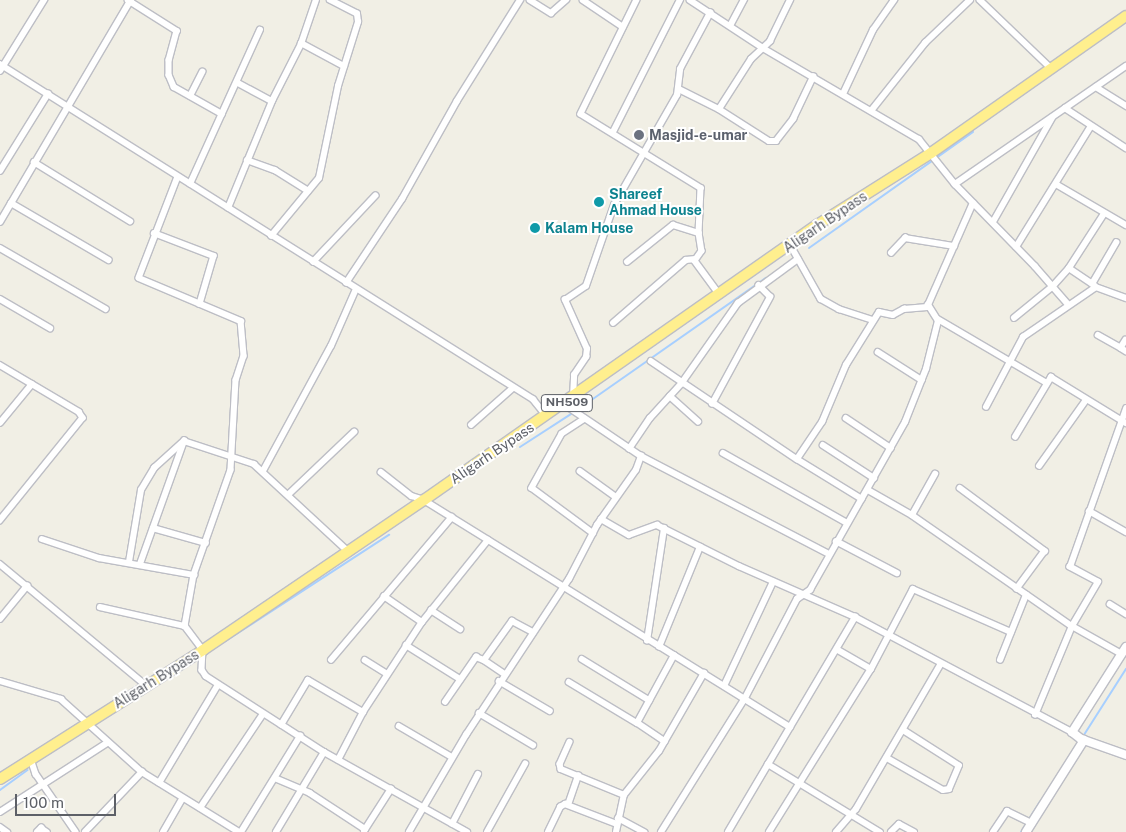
<!DOCTYPE html>
<style>
body{margin:0}
#map{position:relative;width:1126px;height:832px;overflow:hidden;background:#f1efe5;font-family:"Public Sans",sans-serif}
div>[style]{position:absolute}
[style*='--x']{left:calc(var(--x)*1px);top:calc(var(--y)*1px);width:calc(var(--w)*1px);rotate:calc(var(--a)*1deg)}
.stream>*{height:2px;margin:-1px;padding:0 1px;transform-origin:1px;border-radius:1px;background:#a7cfff}
.roads{filter:drop-shadow(1px 0 #bdbec5) drop-shadow(-1px 0 #bdbec5) drop-shadow(0 1px #bdbec5) drop-shadow(0 -1px #bdbec5)}
.street>*{height:5.5px;margin:-2.75px;padding:0 2.75px;transform-origin:2.75px;border-radius:2.75px;background:#fff}
.secondary>*{height:8px;margin:-4px;padding:0 4px;transform-origin:4px;border-radius:4px;background:#fff}
.highway>*{height:10px;margin:-5px;padding:0 5px;transform-origin:5px;border-radius:5px;background:#ffef8e}
.dots>*{width:14px;height:14px;translate:-50% -50%;box-sizing:border-box;border:2px solid #fff;border-radius:50%}
span{translate:-50% -50%;white-space:nowrap;text-align:center;line-height:1.15;-webkit-text-stroke:4px #fff;paint-order:stroke}
.shield-label span{padding:1px 4px;background:#fff;border:1px solid;border-radius:4px;-webkit-text-stroke-width:0}
.shield-label{font-size:12px;color:#5d6067;font-weight:700}
.worship-label{font-size:14px;color:#5b616d;font-weight:700}
.left{translate:0 -50%;text-align:left}
.culture-label{font-size:14px;color:#0d838f;font-weight:700}
.street-label{font-size:14px;color:#5d6067}
.scale{position:absolute;left:15px;top:794px;width:101px;height:22px;box-sizing:border-box;border:2px solid #5d6067;border-top:0;padding-left:6px;font-size:15px;line-height:18px;white-space:nowrap;color:#5d6067;-webkit-text-stroke:4px #fff;paint-order:stroke}
</style>
<div id="map">
<div class="stream">
<i style="--x:809;--y:248;--w:201;--a:-35.3"></i>
<i style="--x:580;--y:408;--w:227;--a:-35"></i>
<i style="--x:520;--y:447;--w:61;--a:-32.9"></i>
<i style="--x:224;--y:642;--w:197;--a:-33"></i>
<i style="--x:1082;--y:738;--w:82;--a:-57.5"></i>
<i style="--x:0;--y:790;--w:34;--a:-36"></i>
<i style="--x:1021;--y:832;--w:36;--a:-58"></i>
</div>
<div class="roads">
<div class="street">
<i style="--x:128;--y:0;--w:58;--a:32.3"></i>
<i style="--x:177;--y:31;--w:30;--a:105"></i>
<i style="--x:169;--y:60;--w:15;--a:90"></i>
<i style="--x:169;--y:75;--w:13;--a:67"></i>
<i style="--x:174;--y:87;--w:55;--a:29.4"></i>
<i style="--x:530;--y:0;--w:25;--a:32"></i>
<i style="--x:551;--y:13;--w:20;--a:-41"></i>
<i style="--x:583;--y:0;--w:48;--a:34"></i>
<i style="--x:637;--y:0;--w:127;--a:116.2"></i>
<i style="--x:581;--y:114;--w:141;--a:31.7"></i>
<i style="--x:701;--y:188;--w:45;--a:92.5"></i>
<i style="--x:699;--y:233;--w:18;--a:81"></i>
<i style="--x:702;--y:251;--w:12;--a:125"></i>
<i style="--x:695;--y:261;--w:42;--a:53.7"></i>
<i style="--x:690;--y:0;--w:87;--a:33.3"></i>
<i style="--x:763;--y:48;--w:181;--a:30.3"></i>
<i style="--x:919;--y:139;--w:58;--a:51.3"></i>
<i style="--x:955;--y:184;--w:115;--a:45.7"></i>
<i style="--x:1035;--y:266;--w:50;--a:49"></i>
<i style="--x:980;--y:0;--w:98;--a:43.8"></i>
<i style="--x:730;--y:26;--w:30;--a:-62"></i>
<i style="--x:301;--y:43;--w:49;--a:28.1"></i>
<i style="--x:0;--y:64;--w:630;--a:32.15"></i>
<i style="--x:533;--y:399;--w:21;--a:51"></i>
<i style="--x:0;--y:71;--w:84;--a:-58.2"></i>
<i style="--x:238;--y:83;--w:38;--a:28"></i>
<i style="--x:1096;--y:87;--w:36;--a:32"></i>
<i style="--x:679;--y:89;--w:45;--a:26.6"></i>
<i style="--x:719;--y:109;--w:59;--a:32.6"></i>
<i style="--x:769;--y:141;--w:7;--a:0"></i>
<i style="--x:776;--y:141;--w:28;--a:-52"></i>
<i style="--x:793;--y:119;--w:47;--a:-64.5"></i>
<i style="--x:843;--y:94;--w:71;--a:-64.9"></i>
<i style="--x:873;--y:30;--w:37;--a:-55"></i>
<i style="--x:190;--y:96;--w:27;--a:-63"></i>
<i style="--x:1065;--y:108;--w:73;--a:33.3"></i>
<i style="--x:719;--y:109;--w:59;--a:-57.4"></i>
<i style="--x:751;--y:59;--w:26;--a:-43"></i>
<i style="--x:770;--y:41;--w:46;--a:-64"></i>
<i style="--x:871;--y:111;--w:87;--a:-51.5"></i>
<i style="--x:925;--y:43;--w:62;--a:-43.7"></i>
<i style="--x:613;--y:132;--w:148;--a:-63.1"></i>
<i style="--x:247;--y:160;--w:30;--a:20"></i>
<i style="--x:275;--y:170;--w:39;--a:32"></i>
<i style="--x:34;--y:162;--w:113;--a:31.6"></i>
<i style="--x:0;--y:171;--w:91;--a:-58.1"></i>
<i style="--x:178;--y:177;--w:108;--a:111.1"></i>
<i style="--x:139;--y:278;--w:111;--a:22.9"></i>
<i style="--x:241;--y:321;--w:35;--a:85"></i>
<i style="--x:244;--y:356;--w:25;--a:108"></i>
<i style="--x:236;--y:380;--w:90;--a:93.2"></i>
<i style="--x:231;--y:470;--w:111;--a:109.4"></i>
<i style="--x:194;--y:575;--w:52;--a:100"></i>
<i style="--x:190;--y:184;--w:169;--a:-65.6"></i>
<i style="--x:955;--y:184;--w:208;--a:-34.6"></i>
<i style="--x:1056;--y:184;--w:81;--a:30.4"></i>
<i style="--x:11;--y:203;--w:113;--a:30.2"></i>
<i style="--x:228;--y:208;--w:116;--a:-67.6"></i>
<i style="--x:272;--y:101;--w:64;--a:-63"></i>
<i style="--x:301;--y:44;--w:46;--a:-71.2"></i>
<i style="--x:0;--y:222;--w:258;--a:-59.5"></i>
<i style="--x:993;--y:222;--w:120;--a:-60.4"></i>
<i style="--x:154;--y:233;--w:64;--a:21"></i>
<i style="--x:214;--y:256;--w:50;--a:106.3"></i>
<i style="--x:271;--y:236;--w:75;--a:-50.4"></i>
<i style="--x:319;--y:178;--w:94;--a:-78.3"></i>
<i style="--x:338;--y:86;--w:67;--a:-72.6"></i>
<i style="--x:358;--y:22;--w:8;--a:-97"></i>
<i style="--x:357;--y:14;--w:30;--a:-153"></i>
<i style="--x:790;--y:244;--w:63;--a:60.6"></i>
<i style="--x:821;--y:299;--w:21;--a:29"></i>
<i style="--x:839;--y:309;--w:36;--a:18"></i>
<i style="--x:1016;--y:247;--w:142;--a:-58.2"></i>
<i style="--x:0;--y:248;--w:122;--a:29.9"></i>
<i style="--x:891;--y:253;--w:21;--a:-47"></i>
<i style="--x:905;--y:238;--w:50;--a:9.3"></i>
<i style="--x:313;--y:262;--w:91;--a:-46.8"></i>
<i style="--x:627;--y:262;--w:59;--a:-38.8"></i>
<i style="--x:673;--y:225;--w:27;--a:17"></i>
<i style="--x:1069;--y:268;--w:30;--a:34"></i>
<i style="--x:346;--y:283;--w:101;--a:-56.3"></i>
<i style="--x:402;--y:199;--w:112;--a:-60.7"></i>
<i style="--x:457;--y:101;--w:119;--a:-58"></i>
<i style="--x:1092;--y:284;--w:48;--a:-59.7"></i>
<i style="--x:0;--y:299;--w:58;--a:30.1"></i>
<i style="--x:1014;--y:318;--w:49;--a:-39.2"></i>
<i style="--x:1052;--y:287;--w:25;--a:-48"></i>
<i style="--x:1069;--y:268;--w:64;--a:-57.1"></i>
<i style="--x:938;--y:319;--w:126;--a:30.4"></i>
<i style="--x:613;--y:323;--w:96;--a:-40.8"></i>
<i style="--x:686;--y:260;--w:9;--a:-6"></i>
<i style="--x:1098;--y:335;--w:26;--a:29"></i>
<i style="--x:1126;--y:340;--w:9;--a:122"></i>
<i style="--x:1121;--y:348;--w:6;--a:31"></i>
<i style="--x:878;--y:352;--w:52;--a:32.5"></i>
<i style="--x:651;--y:361;--w:176;--a:33.9"></i>
<i style="--x:797;--y:459;--w:45;--a:-56"></i>
<i style="--x:822;--y:422;--w:62;--a:-67.2"></i>
<i style="--x:846;--y:365;--w:62;--a:-58.1"></i>
<i style="--x:879;--y:312;--w:14;--a:12"></i>
<i style="--x:893;--y:315;--w:13;--a:-29"></i>
<i style="--x:904;--y:309;--w:23;--a:-5"></i>
<i style="--x:0;--y:365;--w:92;--a:30.7"></i>
<i style="--x:79;--y:412;--w:7;--a:56"></i>
<i style="--x:83;--y:418;--w:132;--a:128.9"></i>
<i style="--x:670;--y:396;--w:38;--a:42"></i>
<i style="--x:573;--y:397;--w:22;--a:-87"></i>
<i style="--x:574;--y:375;--w:22;--a:-56"></i>
<i style="--x:586;--y:357;--w:8;--a:-83"></i>
<i style="--x:587;--y:349;--w:54;--a:-114.2"></i>
<i style="--x:565;--y:300;--w:25;--a:-34"></i>
<i style="--x:586;--y:286;--w:86;--a:-70.9"></i>
<i style="--x:614;--y:205;--w:127;--a:-60.2"></i>
<i style="--x:677;--y:95;--w:26;--a:-83"></i>
<i style="--x:680;--y:69;--w:64;--a:-61.8"></i>
<i style="--x:564;--y:404;--w:93;--a:34"></i>
<i style="--x:641;--y:456;--w:212;--a:27.5"></i>
<i style="--x:712;--y:404;--w:122;--a:-61.5"></i>
<i style="--x:770;--y:297;--w:16;--a:-135"></i>
<i style="--x:986;--y:407;--w:79;--a:-62.1"></i>
<i style="--x:1023;--y:337;--w:88;--a:-34.4"></i>
<i style="--x:1096;--y:287;--w:32;--a:20"></i>
<i style="--x:846;--y:418;--w:54;--a:33.7"></i>
<i style="--x:585;--y:419;--w:27;--a:147"></i>
<i style="--x:562;--y:434;--w:62;--a:119.1"></i>
<i style="--x:532;--y:488;--w:76;--a:36.4"></i>
<i style="--x:0;--y:423;--w:50;--a:-50.6"></i>
<i style="--x:471;--y:425;--w:56;--a:-41.4"></i>
<i style="--x:1015;--y:437;--w:70;--a:-59"></i>
<i style="--x:1051;--y:377;--w:88;--a:31.5"></i>
<i style="--x:823;--y:445;--w:61;--a:32.9"></i>
<i style="--x:629;--y:449;--w:37;--a:-56"></i>
<i style="--x:650;--y:418;--w:46;--a:-47.6"></i>
<i style="--x:681;--y:384;--w:99;--a:-54.9"></i>
<i style="--x:738;--y:303;--w:74;--a:-36.3"></i>
<i style="--x:723;--y:453;--w:142;--a:29.4"></i>
<i style="--x:797;--y:459;--w:76;--a:31.6"></i>
<i style="--x:1039;--y:466;--w:81;--a:-54.5"></i>
<i style="--x:263;--y:471;--w:142;--a:-61.5"></i>
<i style="--x:331;--y:346;--w:62;--a:-66.3"></i>
<i style="--x:580;--y:471;--w:44;--a:35.8"></i>
<i style="--x:381;--y:472;--w:39;--a:38"></i>
<i style="--x:412;--y:496;--w:13;--a:18"></i>
<i style="--x:424;--y:500;--w:431;--a:31.8"></i>
<i style="--x:960;--y:488;--w:106;--a:36.5"></i>
<i style="--x:1045;--y:551;--w:47;--a:126.4"></i>
<i style="--x:868;--y:490;--w:51;--a:29.6"></i>
<i style="--x:912;--y:515;--w:195;--a:34.8"></i>
<i style="--x:1072;--y:626;--w:57;--a:29.2"></i>
<i style="--x:289;--y:494;--w:90;--a:-43.6"></i>
<i style="--x:1089;--y:511;--w:43;--a:29.6"></i>
<i style="--x:912;--y:515;--w:47;--a:-60.7"></i>
<i style="--x:601;--y:519;--w:32;--a:30"></i>
<i style="--x:629;--y:535;--w:30;--a:-20"></i>
<i style="--x:657;--y:525;--w:92;--a:26.6"></i>
<i style="--x:739;--y:566;--w:127;--a:23.7"></i>
<i style="--x:855;--y:617;--w:246;--a:27.9"></i>
<i style="--x:153;--y:528;--w:55;--a:15.8"></i>
<i style="--x:42;--y:539;--w:60;--a:18.4"></i>
<i style="--x:99;--y:558;--w:97;--a:10.1"></i>
<i style="--x:836;--y:541;--w:69;--a:27.7"></i>
<i style="--x:129;--y:562;--w:73;--a:-80.5"></i>
<i style="--x:141;--y:490;--w:26;--a:-59"></i>
<i style="--x:154;--y:468;--w:40;--a:-42"></i>
<i style="--x:184;--y:441;--w:74;--a:18.2"></i>
<i style="--x:254;--y:464;--w:128;--a:42.8"></i>
<i style="--x:0;--y:564;--w:191;--a:39.7"></i>
<i style="--x:140;--y:564;--w:131;--a:-70.3"></i>
<i style="--x:384;--y:596;--w:46;--a:34.4"></i>
<i style="--x:1110;--y:604;--w:19;--a:32"></i>
<i style="--x:100;--y:607;--w:87;--a:12.6"></i>
<i style="--x:185;--y:626;--w:30;--a:53"></i>
<i style="--x:203;--y:650;--w:20;--a:93"></i>
<i style="--x:202;--y:670;--w:7;--a:56"></i>
<i style="--x:206;--y:676;--w:140;--a:32.8"></i>
<i style="--x:324;--y:752;--w:164;--a:29.2"></i>
<i style="--x:431;--y:610;--w:35;--a:33"></i>
<i style="--x:0;--y:619;--w:43;--a:-50.7"></i>
<i style="--x:647;--y:641;--w:114;--a:-81.4"></i>
<i style="--x:406;--y:645;--w:64;--a:32.2"></i>
<i style="--x:659;--y:647;--w:108;--a:-67.7"></i>
<i style="--x:838;--y:650;--w:38;--a:30"></i>
<i style="--x:582;--y:659;--w:79;--a:31.5"></i>
<i style="--x:331;--y:660;--w:187;--a:-49.8"></i>
<i style="--x:365;--y:660;--w:26;--a:32"></i>
<i style="--x:484;--y:660;--w:25;--a:34"></i>
<i style="--x:1000;--y:660;--w:70;--a:-68.2"></i>
<i style="--x:0;--y:681;--w:64;--a:16.4"></i>
<i style="--x:61;--y:699;--w:109;--a:42"></i>
<i style="--x:142;--y:772;--w:114;--a:31.7"></i>
<i style="--x:499;--y:681;--w:59;--a:30.5"></i>
<i style="--x:569;--y:682;--w:79;--a:31.1"></i>
<i style="--x:724;--y:686;--w:115;--a:-64.8"></i>
<i style="--x:445;--y:702;--w:55;--a:-55.4"></i>
<i style="--x:476;--y:657;--w:9;--a:21"></i>
<i style="--x:484;--y:660;--w:48;--a:-54.3"></i>
<i style="--x:512;--y:621;--w:24;--a:28"></i>
<i style="--x:479;--y:713;--w:63;--a:30.7"></i>
<i style="--x:1035;--y:715;--w:96;--a:-67.4"></i>
<i style="--x:1072;--y:626;--w:51;--a:-59.4"></i>
<i style="--x:1098;--y:582;--w:32;--a:-152"></i>
<i style="--x:1070;--y:567;--w:168;--a:-70.5"></i>
<i style="--x:281;--y:725;--w:52;--a:-59"></i>
<i style="--x:308;--y:680;--w:64;--a:30.2"></i>
<i style="--x:399;--y:726;--w:61;--a:30.3"></i>
<i style="--x:570;--y:742;--w:24;--a:114"></i>
<i style="--x:560;--y:764;--w:5;--a:79"></i>
<i style="--x:561;--y:769;--w:68;--a:22.4"></i>
<i style="--x:665;--y:742;--w:34;--a:-146"></i>
<i style="--x:637;--y:723;--w:77;--a:-61.4"></i>
<i style="--x:887;--y:758;--w:64;--a:29.7"></i>
<i style="--x:943;--y:790;--w:6;--a:-9"></i>
<i style="--x:949;--y:789;--w:25;--a:-67"></i>
<i style="--x:959;--y:766;--w:65;--a:-147.5"></i>
<i style="--x:31;--y:759;--w:16;--a:72"></i>
<i style="--x:36;--y:774;--w:70;--a:55.4"></i>
<i style="--x:338;--y:760;--w:54;--a:-62.5"></i>
<i style="--x:363;--y:712;--w:108;--a:-56.8"></i>
<i style="--x:422;--y:622;--w:105;--a:-51.2"></i>
<i style="--x:768;--y:764;--w:131;--a:31.3"></i>
<i style="--x:275;--y:778;--w:38;--a:23"></i>
<i style="--x:310;--y:793;--w:66;--a:33.2"></i>
<i style="--x:159;--y:783;--w:114;--a:-59"></i>
<i style="--x:568;--y:805;--w:31;--a:-71"></i>
<i style="--x:200;--y:808;--w:113;--a:-56.2"></i>
<i style="--x:0;--y:812;--w:127;--a:-32.8"></i>
<i style="--x:618;--y:818;--w:30;--a:28"></i>
<i style="--x:452;--y:824;--w:56;--a:-62.5"></i>
<i style="--x:0;--y:827;--w:9;--a:36"></i>
<i style="--x:364;--y:831;--w:50;--a:-57.3"></i>
<i style="--x:37;--y:832;--w:6;--a:-45"></i>
<i style="--x:41;--y:828;--w:7;--a:34"></i>
<i style="--x:85;--y:832;--w:83;--a:-46.5"></i>
<i style="--x:163;--y:832;--w:39;--a:-60"></i>
<i style="--x:241;--y:832;--w:113;--a:-58.4"></i>
<i style="--x:276;--y:832;--w:93;--a:-59"></i>
<i style="--x:409;--y:832;--w:113;--a:-59.6"></i>
<i style="--x:466;--y:735;--w:187;--a:-56.6"></i>
<i style="--x:569;--y:579;--w:61;--a:-62.6"></i>
<i style="--x:597;--y:525;--w:67;--a:-54.7"></i>
<i style="--x:636;--y:470;--w:15;--a:-70"></i>
<i style="--x:487;--y:832;--w:78;--a:-60.8"></i>
<i style="--x:548;--y:832;--w:28;--a:-64"></i>
<i style="--x:560;--y:807;--w:6;--a:-31"></i>
<i style="--x:565;--y:804;--w:56;--a:21"></i>
<i style="--x:616;--y:832;--w:38;--a:-78"></i>
<i style="--x:624;--y:795;--w:56;--a:-51.5"></i>
<i style="--x:659;--y:751;--w:90;--a:-60"></i>
<i style="--x:661;--y:832;--w:158;--a:-57.9"></i>
<i style="--x:745;--y:698;--w:112;--a:-62.3"></i>
<i style="--x:797;--y:599;--w:16;--a:-35"></i>
<i style="--x:810;--y:590;--w:193;--a:-60.5"></i>
<i style="--x:905;--y:422;--w:57;--a:-68.4"></i>
<i style="--x:926;--y:369;--w:49;--a:-76"></i>
<i style="--x:938;--y:321;--w:19;--a:-122"></i>
<i style="--x:928;--y:305;--w:111;--a:-66.2"></i>
<i style="--x:728;--y:832;--w:250;--a:-59.4"></i>
<i style="--x:769;--y:832;--w:192;--a:-58"></i>
<i style="--x:871;--y:669;--w:90;--a:-62.3"></i>
<i style="--x:913;--y:589;--w:107;--a:23.7"></i>
<i style="--x:836;--y:832;--w:30;--a:-49"></i>
<i style="--x:856;--y:809;--w:167;--a:-59.7"></i>
<i style="--x:891;--y:832;--w:11;--a:-45"></i>
<i style="--x:899;--y:824;--w:17;--a:28"></i>
<i style="--x:993;--y:832;--w:25;--a:-56"></i>
<i style="--x:1007;--y:811;--w:28;--a:26"></i>
</div>
<div class="secondary">
<i style="--x:1126;--y:647;--w:101;--a:122.4"></i>
<i style="--x:1072;--y:732;--w:11;--a:38"></i>
<i style="--x:1081;--y:739;--w:48;--a:19.6"></i>
<i style="--x:1026;--y:832;--w:109;--a:-57.8"></i>
</div>
<div class="highway">
<i style="--x:0;--y:779;--w:241;--a:-32.4"></i>
<i style="--x:203;--y:650;--w:267;--a:-34.2"></i>
<i style="--x:424;--y:500;--w:480;--a:-35"></i>
<i style="--x:817;--y:225;--w:135;--a:-32.3"></i>
<i style="--x:931;--y:153;--w:238;--a:-35.1"></i>
</div>
</div>
<div class="dots">
<i style="left:639px;top:135px;background:#6b7280"></i>
<i style="left:599px;top:202px;background:#0f9aa8"></i>
<i style="left:535px;top:228px;background:#0f9aa8"></i>
</div>
<div class="shield-label">
<span style="left:567px;top:403px">NH509</span>
</div>
<div class="worship-label">
<span class="left" style="left:649px;top:135px">Masjid-e-umar</span>
</div>
<div class="culture-label">
<span class="left" style="left:609px;top:202px">Shareef<br>Ahmad House</span>
<span class="left" style="left:545px;top:228px">Kalam House</span>
</div>
<div class="street-label">
<span style="left:825px;top:222px;rotate:-34deg">Aligarh Bypass</span>
<span style="left:492px;top:453px;rotate:-34deg">Aligarh Bypass</span>
<span style="left:156px;top:679px;rotate:-32deg">Aligarh Bypass</span>
</div>
<div class="scale">100 m</div>
</div>
